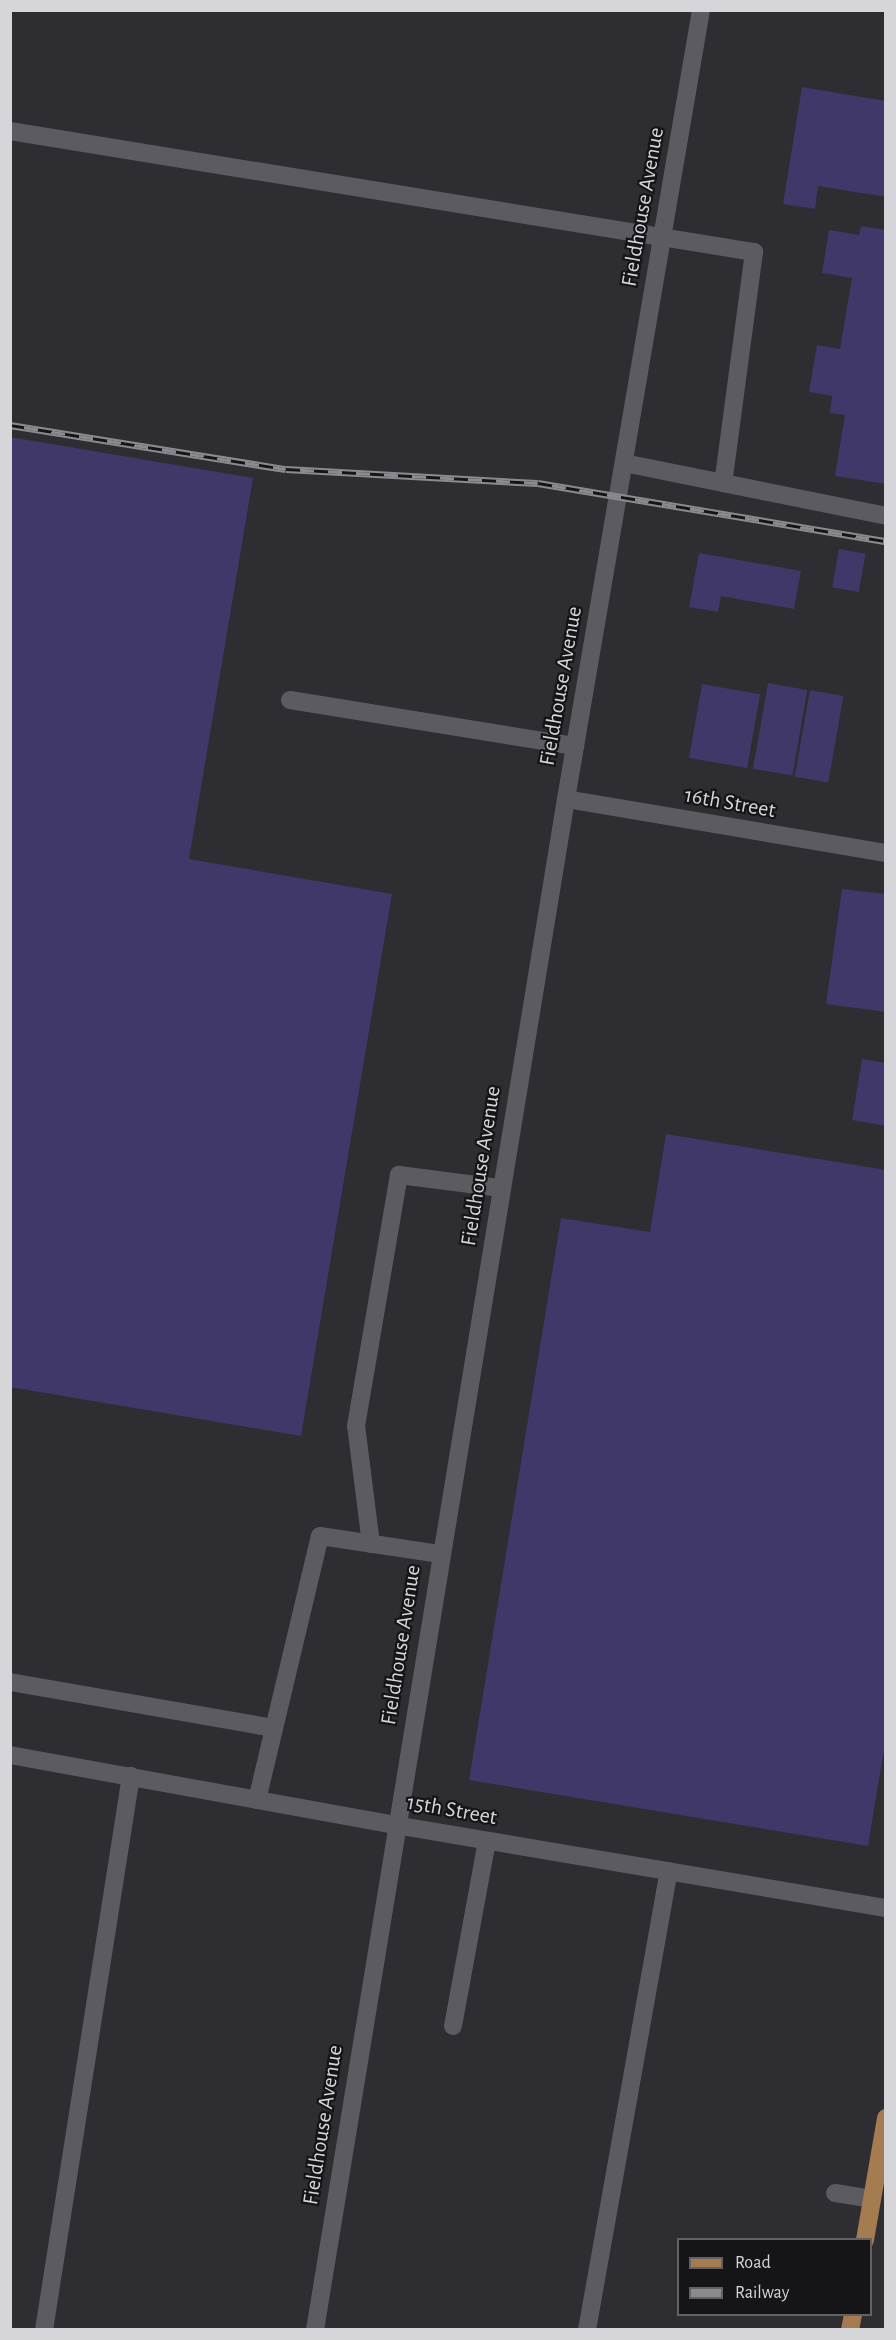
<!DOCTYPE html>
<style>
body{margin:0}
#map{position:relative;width:896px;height:2340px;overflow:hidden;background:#2d2d32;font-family:"Alegreya Sans",sans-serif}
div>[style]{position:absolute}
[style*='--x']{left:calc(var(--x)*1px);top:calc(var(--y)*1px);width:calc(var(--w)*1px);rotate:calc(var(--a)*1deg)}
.building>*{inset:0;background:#3f3868;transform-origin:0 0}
.minor>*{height:18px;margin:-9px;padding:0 9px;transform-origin:9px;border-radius:9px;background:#5c5b61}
.major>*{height:18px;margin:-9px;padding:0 9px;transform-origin:9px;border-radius:9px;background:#a57c50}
.rail>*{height:7px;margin-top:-3.5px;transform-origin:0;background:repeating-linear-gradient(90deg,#151518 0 14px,#8b8a8f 0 28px);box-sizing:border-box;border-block:2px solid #8b8a8f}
span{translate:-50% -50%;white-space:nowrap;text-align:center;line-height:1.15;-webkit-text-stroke:4.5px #151518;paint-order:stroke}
.street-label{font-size:22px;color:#d6d5d9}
.frame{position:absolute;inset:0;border:12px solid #d6d5d9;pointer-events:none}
.legend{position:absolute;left:677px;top:2238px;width:195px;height:78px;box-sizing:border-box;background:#151518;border:2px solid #626265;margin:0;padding:8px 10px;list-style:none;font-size:18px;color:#d6d5d9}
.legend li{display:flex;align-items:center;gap:12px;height:30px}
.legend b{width:30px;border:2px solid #626265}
</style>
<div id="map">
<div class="building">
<i style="clip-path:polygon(802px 87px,886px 101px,886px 197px,818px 186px,815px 209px,783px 204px)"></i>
<i style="clip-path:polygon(861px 226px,886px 230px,886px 484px,835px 476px,845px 415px,830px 413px,832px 396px,809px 392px,817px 345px,840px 349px,852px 278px,822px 273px,829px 230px,859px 235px)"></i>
<i style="clip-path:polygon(10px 437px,253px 478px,189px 859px,392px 894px,301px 1436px,10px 1387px)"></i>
<i style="left:839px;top:549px;width:27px;height:39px;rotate:10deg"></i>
<i style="clip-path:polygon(699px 553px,801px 571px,794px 609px,721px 596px,718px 612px,689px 607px)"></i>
<i style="left:768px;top:683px;width:40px;height:87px;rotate:10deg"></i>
<i style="left:702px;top:684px;width:59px;height:75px;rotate:10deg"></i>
<i style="left:810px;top:690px;width:34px;height:88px;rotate:10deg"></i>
<i style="clip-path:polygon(842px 889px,886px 894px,886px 1012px,826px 1004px)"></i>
<i style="clip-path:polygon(862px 1059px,886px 1063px,886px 1126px,852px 1120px)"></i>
<i style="clip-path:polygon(666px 1134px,886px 1170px,886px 1737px,868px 1846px,469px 1780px,561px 1218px,650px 1232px)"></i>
</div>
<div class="minor">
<i style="--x:10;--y:131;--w:754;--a:9.24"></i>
<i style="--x:754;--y:252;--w:233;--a:97.6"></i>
<i style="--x:624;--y:463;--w:267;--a:11.4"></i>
<i style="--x:290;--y:700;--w:289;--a:9.2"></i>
<i style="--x:566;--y:799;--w:325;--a:9.6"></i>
<i style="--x:371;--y:1544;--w:119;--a:-97.2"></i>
<i style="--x:356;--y:1426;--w:255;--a:-80.3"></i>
<i style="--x:399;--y:1175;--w:103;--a:7.3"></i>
<i style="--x:10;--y:1682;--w:268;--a:9.9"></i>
<i style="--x:10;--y:1755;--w:391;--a:10.3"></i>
<i style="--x:395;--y:1825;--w:498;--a:9.6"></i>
<i style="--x:257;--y:1800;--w:271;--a:-76.6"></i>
<i style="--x:320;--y:1536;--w:122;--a:8.5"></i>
<i style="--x:453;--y:2026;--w:188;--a:-79.6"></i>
<i style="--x:835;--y:2193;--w:37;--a:9"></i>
<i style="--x:44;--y:2330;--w:561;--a:-81.08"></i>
<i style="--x:315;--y:2330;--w:1551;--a:-80.69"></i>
<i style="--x:566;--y:799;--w:800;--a:-80.29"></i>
<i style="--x:587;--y:2330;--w:466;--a:-79.9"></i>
</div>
<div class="major">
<i style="--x:865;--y:2240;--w:124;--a:-80.2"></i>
<i style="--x:850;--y:2330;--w:16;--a:-79"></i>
</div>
<div class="rail">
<i style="--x:10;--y:425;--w:279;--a:9.1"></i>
<i style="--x:286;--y:469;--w:252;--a:3.2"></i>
<i style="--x:538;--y:483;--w:353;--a:9.5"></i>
</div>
<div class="street-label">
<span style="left:643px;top:207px;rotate:-80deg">Fieldhouse Avenue</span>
<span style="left:561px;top:686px;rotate:-80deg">Fieldhouse Avenue</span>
<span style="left:730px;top:803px;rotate:10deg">16th Street</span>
<span style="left:481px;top:1166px;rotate:-81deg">Fieldhouse Avenue</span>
<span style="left:401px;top:1645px;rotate:-81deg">Fieldhouse Avenue</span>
<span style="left:452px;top:1810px;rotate:10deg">15th Street</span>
<span style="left:323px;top:2125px;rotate:-81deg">Fieldhouse Avenue</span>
</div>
<div class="frame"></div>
<ul class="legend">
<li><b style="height:8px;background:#a57c50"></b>Road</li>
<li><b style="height:8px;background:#8b8a8f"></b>Railway</li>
</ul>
</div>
